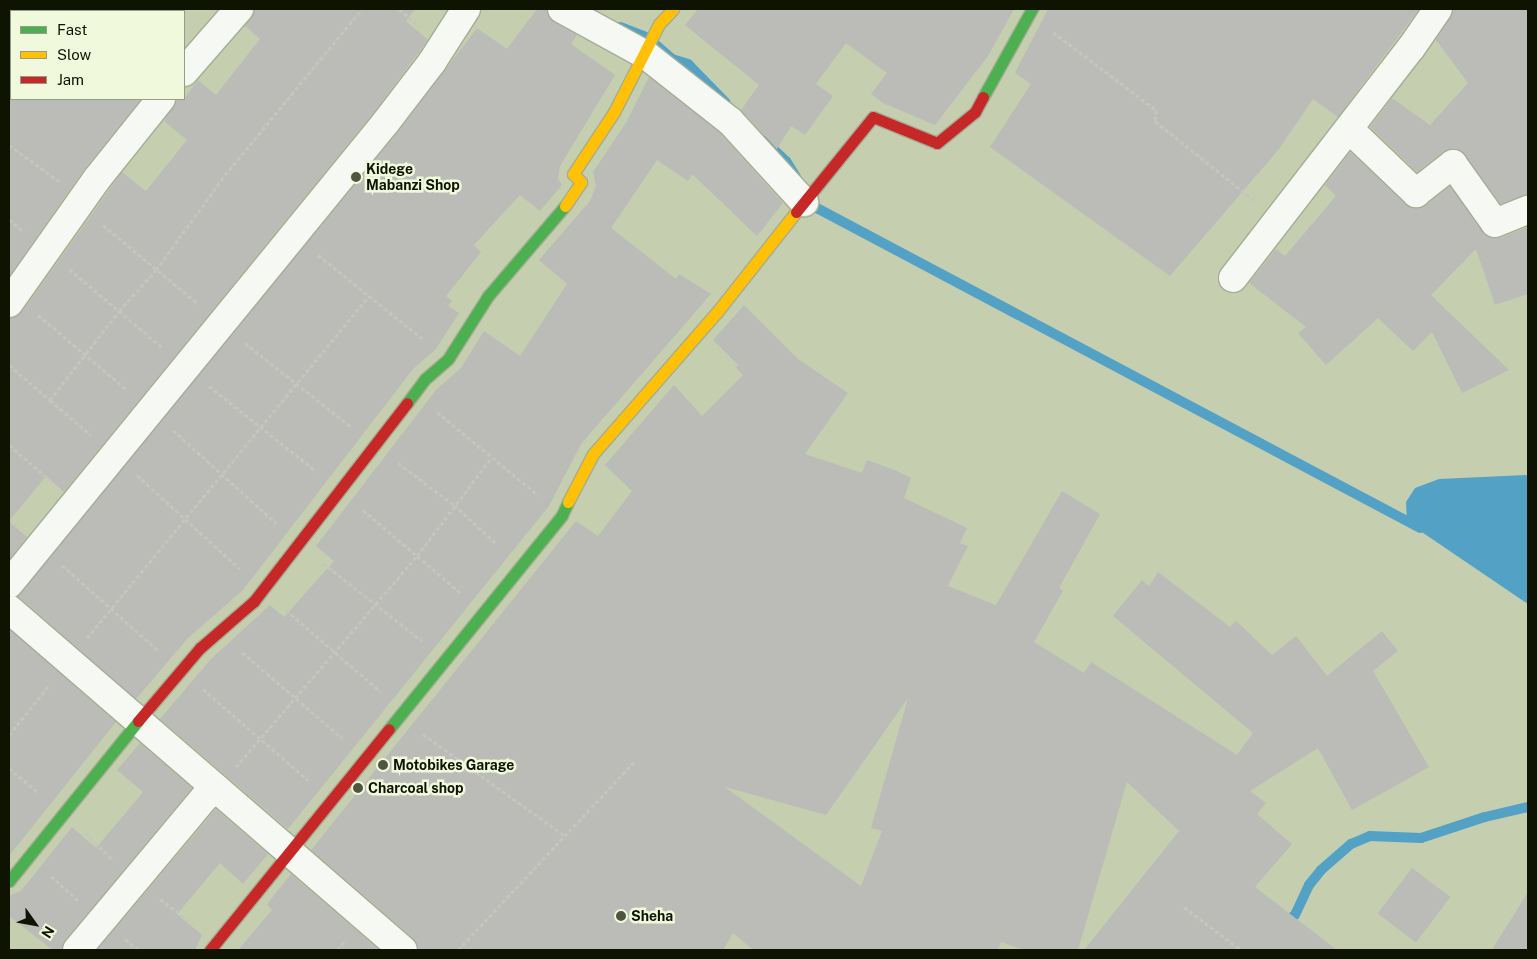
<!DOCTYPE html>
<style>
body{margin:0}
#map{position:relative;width:1537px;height:959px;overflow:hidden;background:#c5cfaf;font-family:"Public Sans",sans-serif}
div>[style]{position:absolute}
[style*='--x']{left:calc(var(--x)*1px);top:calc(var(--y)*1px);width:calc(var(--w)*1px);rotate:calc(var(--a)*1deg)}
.water>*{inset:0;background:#53a2c6}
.stream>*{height:10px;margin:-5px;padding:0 5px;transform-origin:5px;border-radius:5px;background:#53a2c6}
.building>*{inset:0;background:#bbbbb7;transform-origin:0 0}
.path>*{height:3px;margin-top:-1.5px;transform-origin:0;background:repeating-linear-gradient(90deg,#c4c6bd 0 4px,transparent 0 6.5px)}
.roads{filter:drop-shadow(1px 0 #a5ac94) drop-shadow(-1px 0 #a5ac94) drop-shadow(0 1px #a5ac94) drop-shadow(0 -1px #a5ac94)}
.street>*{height:28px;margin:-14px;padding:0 14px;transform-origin:14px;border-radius:14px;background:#f6f8f3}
.fast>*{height:11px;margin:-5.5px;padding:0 5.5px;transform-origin:5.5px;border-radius:5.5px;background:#4caf50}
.slow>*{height:11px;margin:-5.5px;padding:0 5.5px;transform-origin:5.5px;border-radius:5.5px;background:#ffc107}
.jam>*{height:11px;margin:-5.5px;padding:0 5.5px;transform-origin:5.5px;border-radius:5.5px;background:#c62828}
.dots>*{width:14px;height:14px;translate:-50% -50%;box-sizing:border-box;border:2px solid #f0f9dc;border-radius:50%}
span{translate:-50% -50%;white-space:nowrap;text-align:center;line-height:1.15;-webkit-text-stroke:5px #f0f9dc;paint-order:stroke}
.poi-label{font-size:14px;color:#0f1402;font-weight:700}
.left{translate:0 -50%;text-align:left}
.frame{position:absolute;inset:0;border:10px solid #0f1402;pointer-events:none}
.legend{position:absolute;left:10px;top:10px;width:175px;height:90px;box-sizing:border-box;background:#f0f9dc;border:1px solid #969d85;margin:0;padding:6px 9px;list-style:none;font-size:15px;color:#0f1402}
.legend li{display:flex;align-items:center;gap:10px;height:25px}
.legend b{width:25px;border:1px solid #969d85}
.north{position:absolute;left:10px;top:899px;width:50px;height:50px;-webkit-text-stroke:4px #f0f9dc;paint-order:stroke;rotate:122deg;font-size:14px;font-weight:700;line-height:20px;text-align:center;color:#0f1402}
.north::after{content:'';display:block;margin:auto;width:18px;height:22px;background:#0f1402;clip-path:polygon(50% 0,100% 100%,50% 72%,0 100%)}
</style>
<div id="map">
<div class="water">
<i style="clip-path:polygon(1528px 475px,1528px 604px,1407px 522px,1406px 502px,1415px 488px,1439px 479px)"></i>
</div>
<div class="stream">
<i style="--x:620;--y:27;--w:30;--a:21"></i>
<i style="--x:648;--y:38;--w:32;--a:41"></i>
<i style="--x:672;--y:59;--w:17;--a:17"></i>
<i style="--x:688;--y:64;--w:54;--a:45.7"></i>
<i style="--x:765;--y:141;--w:29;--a:44"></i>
<i style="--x:786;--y:161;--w:19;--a:58"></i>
<i style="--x:809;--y:198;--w:9;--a:63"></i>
<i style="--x:813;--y:206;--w:687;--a:27.94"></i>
<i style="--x:1282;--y:925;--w:16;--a:-38"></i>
<i style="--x:1295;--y:915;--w:33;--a:-65"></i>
<i style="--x:1309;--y:885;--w:19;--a:-51"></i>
<i style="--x:1321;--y:870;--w:40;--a:-41"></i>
<i style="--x:1351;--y:844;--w:21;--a:-23"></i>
<i style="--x:1370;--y:836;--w:51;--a:2.2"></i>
<i style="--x:1421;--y:838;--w:67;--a:-18.2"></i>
<i style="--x:1485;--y:817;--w:44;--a:-13.1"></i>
</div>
<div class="building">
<i style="clip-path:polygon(255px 9px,415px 9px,406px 21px,428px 40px,374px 112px,64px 492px,46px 476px,9px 521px,9px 318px,22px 312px,122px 172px,146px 191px,187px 140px,164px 121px,176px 99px,184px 99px,198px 80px,216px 95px,260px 39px,245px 26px)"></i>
<i style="clip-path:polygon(537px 9px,546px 9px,554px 22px,577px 35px,571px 44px,615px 75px,560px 166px,558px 179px,562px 185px,540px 211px,520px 195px,474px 245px,481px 252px,446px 296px,452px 301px,448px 306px,459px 313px,436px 349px,413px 369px,243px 590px,188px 638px,136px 699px,18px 596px,398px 132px,477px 28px,507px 49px)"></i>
<i style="clip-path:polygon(698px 9px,1014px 9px,988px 56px,935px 125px,883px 103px,871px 94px,887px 73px,846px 43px,816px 84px,833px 96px,805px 135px,791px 126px,777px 149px,741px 110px,759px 85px,685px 25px)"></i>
<i style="clip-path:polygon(1048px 9px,1419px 9px,1338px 117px,1313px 99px,1279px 149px,1170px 276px,990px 147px,1031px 84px,1015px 73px)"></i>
<i style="clip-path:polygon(1453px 9px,1528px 9px,1528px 195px,1501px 204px,1460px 150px,1444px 151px,1417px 172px,1370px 127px,1392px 98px,1430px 125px,1468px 83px,1436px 40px)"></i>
<i style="clip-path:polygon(649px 77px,719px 132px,783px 203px,757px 236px,692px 174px,688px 181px,657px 160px,611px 228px,676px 279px,679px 274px,711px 294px,581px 444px,549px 506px,288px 829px,160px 719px,211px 659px,270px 605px,284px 617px,334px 561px,316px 546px,436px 390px,461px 368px,484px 331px,520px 356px,567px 284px,539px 260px,590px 201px,596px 186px,593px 172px,627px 121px)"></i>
<i style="clip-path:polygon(9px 99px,141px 99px,83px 171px,9px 276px)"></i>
<i style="clip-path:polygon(1350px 152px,1411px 208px,1425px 206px,1450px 186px,1488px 237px,1500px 238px,1528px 227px,1528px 294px,1495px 305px,1476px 249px,1431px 295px,1509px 370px,1462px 393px,1432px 332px,1413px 351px,1378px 318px,1326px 365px,1298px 333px,1306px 327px,1249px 283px,1276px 249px,1285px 256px,1336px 196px,1325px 185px)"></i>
<i style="clip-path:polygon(evenodd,744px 305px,798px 359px,848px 393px,805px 454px,862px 473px,867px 460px,897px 471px,911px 478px,904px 498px,967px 528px,960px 543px,968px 546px,948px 586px,996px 605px,1062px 491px,1100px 514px,1059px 588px,1063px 591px,1034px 642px,1084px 673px,1091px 662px,1237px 755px,1253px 733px,1113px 616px,1142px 580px,1149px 586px,1158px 572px,1230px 627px,1236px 621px,1272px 655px,1296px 636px,1327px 676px,1382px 631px,1398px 651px,1373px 671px,1429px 767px,1352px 810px,1318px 748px,1250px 791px,1266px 803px,1257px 814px,1292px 844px,1255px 887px,1337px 950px,1084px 950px,1179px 831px,1127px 782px,1078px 950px,1024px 950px,1001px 942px,998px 950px,753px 950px,733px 933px,723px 950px,418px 950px,413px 938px,311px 850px,576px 521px,598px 536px,632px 491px,605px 465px,674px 385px,702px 416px,743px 375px,736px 368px,738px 365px,713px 340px,744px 305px,908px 698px,871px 828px,882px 831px,861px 886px,725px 787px,826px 815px,908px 698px)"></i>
<i style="clip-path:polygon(9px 522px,27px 537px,9px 560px)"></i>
<i style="clip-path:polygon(9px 629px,116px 722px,9px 856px)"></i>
<i style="clip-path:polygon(140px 743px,192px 788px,65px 940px,62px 950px,53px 950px,9px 916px,9px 896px,21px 891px,72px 827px,96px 848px,143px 792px,117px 770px)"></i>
<i style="clip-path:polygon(216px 809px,268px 854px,243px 884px,220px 863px,177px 914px,202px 935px,195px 950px,97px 950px)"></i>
<i style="left:1412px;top:868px;width:48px;height:57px;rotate:37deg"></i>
<i style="clip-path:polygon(291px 874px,379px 950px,238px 950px,272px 910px,267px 904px)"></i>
<i style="clip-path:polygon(1528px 892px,1528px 950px,1492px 950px)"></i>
</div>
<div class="path">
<i style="--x:399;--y:9;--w:26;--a:40"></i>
<i style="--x:1053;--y:32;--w:129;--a:37.1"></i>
<i style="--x:1156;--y:110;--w:11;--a:95"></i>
<i style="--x:1155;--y:121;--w:128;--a:38.7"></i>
<i style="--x:9;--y:145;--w:62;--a:35.8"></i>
<i style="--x:9;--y:219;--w:20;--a:41"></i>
<i style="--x:103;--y:225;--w:124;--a:39.7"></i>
<i style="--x:318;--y:255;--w:136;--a:38.7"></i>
<i style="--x:69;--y:269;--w:121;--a:40"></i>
<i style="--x:38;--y:315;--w:116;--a:40.1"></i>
<i style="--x:245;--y:343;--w:134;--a:38.3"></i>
<i style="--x:9;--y:365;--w:54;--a:40.5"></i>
<i style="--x:50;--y:400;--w:113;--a:-52.2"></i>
<i style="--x:119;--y:311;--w:55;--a:-47.9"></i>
<i style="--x:156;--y:270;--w:117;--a:-54"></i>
<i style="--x:225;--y:175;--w:215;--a:-50.5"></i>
<i style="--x:209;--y:386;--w:137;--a:38.5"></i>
<i style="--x:50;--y:400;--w:54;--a:40.5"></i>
<i style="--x:437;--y:412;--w:131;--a:39.4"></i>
<i style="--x:173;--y:430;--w:139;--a:42.1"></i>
<i style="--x:9;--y:445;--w:57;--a:40.7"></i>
<i style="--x:398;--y:463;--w:70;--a:36.9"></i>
<i style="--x:454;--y:505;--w:59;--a:42.3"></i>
<i style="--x:137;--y:475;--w:139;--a:42.4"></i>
<i style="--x:363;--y:510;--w:128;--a:40.3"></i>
<i style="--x:9;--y:519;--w:12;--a:42"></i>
<i style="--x:323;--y:563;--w:126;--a:38.2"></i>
<i style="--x:62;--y:565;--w:130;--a:41.6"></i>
<i style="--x:286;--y:610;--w:125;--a:40.8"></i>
<i style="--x:87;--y:638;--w:442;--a:-50.5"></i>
<i style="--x:242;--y:652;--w:132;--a:40.7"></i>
<i style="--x:203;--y:689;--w:139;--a:40.9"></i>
<i style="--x:423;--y:734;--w:175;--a:35.7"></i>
<i style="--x:9;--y:735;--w:65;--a:-51.2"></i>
<i style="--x:236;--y:767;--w:278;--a:-49.4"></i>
<i style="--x:417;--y:556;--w:124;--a:-52.9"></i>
<i style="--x:9;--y:768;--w:39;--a:40"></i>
<i style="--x:85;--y:833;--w:39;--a:44"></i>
<i style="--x:51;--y:876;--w:36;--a:42"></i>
<i style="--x:160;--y:899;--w:41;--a:37.1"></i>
<i style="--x:1184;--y:907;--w:71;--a:37"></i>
<i style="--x:125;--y:939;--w:17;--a:40"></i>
<i style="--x:337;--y:950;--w:13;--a:-48"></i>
<i style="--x:458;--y:950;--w:259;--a:-46.9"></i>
</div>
<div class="roads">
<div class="street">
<i style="--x:562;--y:9;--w:96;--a:28.7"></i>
<i style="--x:646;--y:55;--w:107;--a:38.2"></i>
<i style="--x:730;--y:121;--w:110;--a:47.6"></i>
<i style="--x:9;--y:20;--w:2;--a:27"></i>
<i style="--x:184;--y:72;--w:84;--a:-48.9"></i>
<i style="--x:1349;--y:129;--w:93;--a:43.7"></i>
<i style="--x:1416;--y:193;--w:47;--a:-38.1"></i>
<i style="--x:1453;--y:164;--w:72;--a:54.6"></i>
<i style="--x:1495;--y:223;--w:35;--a:-22"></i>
<i style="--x:1233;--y:278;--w:291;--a:-52.3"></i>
<i style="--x:1411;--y:48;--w:47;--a:-55.3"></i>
<i style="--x:9;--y:303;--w:151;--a:-54.7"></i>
<i style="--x:96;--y:180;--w:104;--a:-51.3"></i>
<i style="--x:9;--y:584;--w:596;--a:-50.78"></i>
<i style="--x:386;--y:122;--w:76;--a:-52.5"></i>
<i style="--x:432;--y:62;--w:63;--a:-57.3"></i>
<i style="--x:9;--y:609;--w:521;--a:40.88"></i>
<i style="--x:77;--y:950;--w:199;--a:-50.1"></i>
<i style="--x:205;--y:797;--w:14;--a:-36"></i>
</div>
<div class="fast">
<i style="--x:983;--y:97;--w:101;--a:-60.9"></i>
<i style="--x:407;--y:403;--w:30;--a:-53"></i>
<i style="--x:425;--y:379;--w:30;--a:-41"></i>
<i style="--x:448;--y:359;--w:75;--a:-57.6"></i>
<i style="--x:488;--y:296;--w:118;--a:-49.5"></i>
<i style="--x:389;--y:729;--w:275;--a:-51"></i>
<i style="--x:562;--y:515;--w:14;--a:-65"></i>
<i style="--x:9;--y:881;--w:206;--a:-51.1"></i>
</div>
<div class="slow">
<i style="--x:565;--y:206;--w:29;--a:-56"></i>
<i style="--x:581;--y:182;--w:11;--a:-135"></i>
<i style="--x:573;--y:174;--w:74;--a:-56.5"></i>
<i style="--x:614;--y:112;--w:99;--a:-62.9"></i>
<i style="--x:659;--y:24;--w:21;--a:-47"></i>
<i style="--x:568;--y:502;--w:54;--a:-62.5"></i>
<i style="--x:593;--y:454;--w:189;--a:-48.9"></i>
<i style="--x:717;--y:312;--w:127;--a:-51.7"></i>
</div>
<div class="jam">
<i style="--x:796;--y:212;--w:122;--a:-51"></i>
<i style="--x:873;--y:117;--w:69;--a:22.1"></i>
<i style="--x:937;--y:143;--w:49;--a:-39.2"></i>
<i style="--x:975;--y:112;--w:17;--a:-62"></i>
<i style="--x:138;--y:721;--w:96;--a:-49.7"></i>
<i style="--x:200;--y:648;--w:72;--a:-41"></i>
<i style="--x:254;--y:601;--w:250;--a:-52.3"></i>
<i style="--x:210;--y:950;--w:284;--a:-51"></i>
</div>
</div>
<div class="dots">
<i style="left:356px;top:177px;background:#4f553f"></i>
<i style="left:383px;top:765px;background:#4f553f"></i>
<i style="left:358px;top:788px;background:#4f553f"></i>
<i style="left:621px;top:916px;background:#4f553f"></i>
</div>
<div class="poi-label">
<span class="left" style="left:366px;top:177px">Kidege<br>Mabanzi Shop</span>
<span class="left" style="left:393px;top:765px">Motobikes Garage</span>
<span class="left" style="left:368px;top:788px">Charcoal shop</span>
<span class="left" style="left:631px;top:916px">Sheha</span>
</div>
<div class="frame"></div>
<ul class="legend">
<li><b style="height:6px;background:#4caf50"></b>Fast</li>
<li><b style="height:6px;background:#ffc107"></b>Slow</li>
<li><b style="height:6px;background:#c62828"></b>Jam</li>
</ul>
<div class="north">N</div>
</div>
